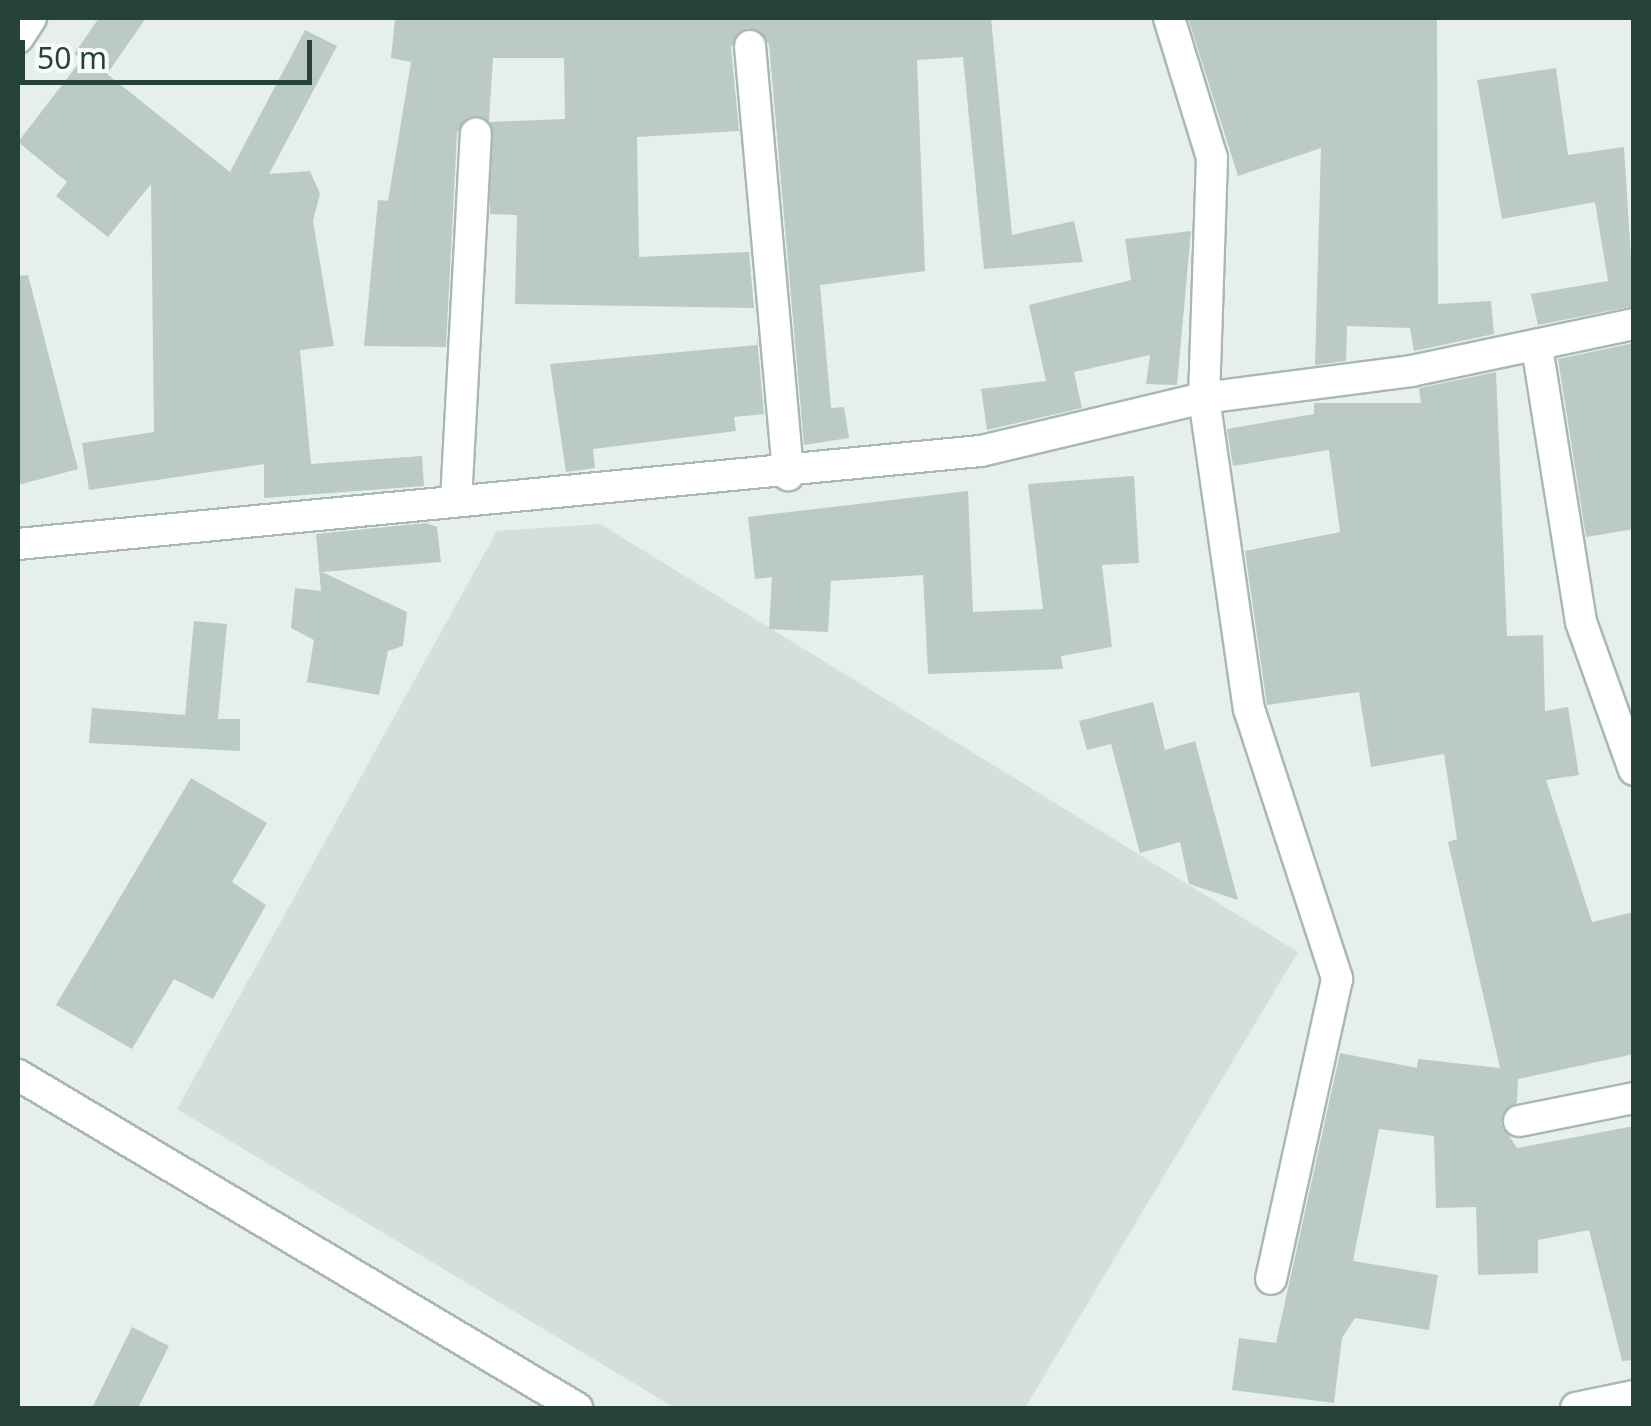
<!DOCTYPE html>
<style>
body{margin:0}
#map{position:relative;width:1651px;height:1426px;overflow:hidden;background:#e6efeb;font-family:"Noto Sans",sans-serif}
div>[style]{position:absolute}
[style*='--x']{left:calc(var(--x)*1px);top:calc(var(--y)*1px);width:calc(var(--w)*1px);rotate:calc(var(--a)*1deg)}
.built>*{inset:0;background:#d4dfda}
.building>*{inset:0;background:#bbcac4}
.roads{filter:drop-shadow(2px 0 #a8b8b2) drop-shadow(-2px 0 #a8b8b2) drop-shadow(0 2px #a8b8b2) drop-shadow(0 -2px #a8b8b2)}
.street>*{height:30px;margin:-15px;padding:0 15px;transform-origin:15px;border-radius:15px;background:#fff}
span{translate:-50% -50%;white-space:nowrap;text-align:center;line-height:1.15;-webkit-text-stroke:8px #f7fbf9;paint-order:stroke}
.frame{position:absolute;inset:0;border:20px solid #24423a;pointer-events:none}
.scale{position:absolute;left:20px;top:40px;width:292px;height:45px;box-sizing:border-box;border:5px solid #24423a;border-top:0;padding-left:12px;font-size:30px;line-height:35px;white-space:nowrap;color:#24423a;-webkit-text-stroke:8px #f7fbf9;paint-order:stroke}
</style>
<div id="map">
<div class="built">
<i style="clip-path:polygon(600px 524px,1298px 952px,1025px 1408px,675px 1408px,177px 1109px,497px 531px)"></i>
</div>
<div class="building">
<i style="clip-path:polygon(99px 18px,146px 18px,107px 74px,230px 172px,305px 30px,337px 46px,269px 174px,310px 171px,320px 194px,313px 221px,334px 346px,300px 350px,311px 464px,422px 456px,424px 486px,264px 498px,264px 464px,89px 490px,82px 443px,154px 432px,151px 184px,108px 237px,56px 196px,67px 182px,18px 142px,82px 59px,74px 54px)"></i>
<i style="clip-path:polygon(395px 18px,991px 18px,1012px 235px,1074px 221px,1083px 262px,984px 269px,963px 57px,917px 60px,925px 271px,820px 285px,831px 408px,844px 407px,849px 438px,804px 445px,769px 44px,747px 28px,731px 47px,739px 131px,637px 137px,639px 257px,749px 252px,754px 308px,515px 304px,517px 215px,490px 214px,489px 122px,565px 119px,564px 58px,493px 58px,489px 121px,468px 117px,457px 133px,446px 347px,364px 346px,378px 200px,388px 201px,411px 62px,391px 58px)"></i>
<i style="clip-path:polygon(1188px 18px,1437px 18px,1438px 304px,1491px 301px,1494px 334px,1414px 351px,1410px 328px,1347px 326px,1346px 361px,1315px 365px,1321px 148px,1238px 176px)"></i>
<i style="clip-path:polygon(1556px 68px,1568px 155px,1624px 147px,1634px 306px,1538px 325px,1531px 294px,1608px 281px,1595px 202px,1502px 219px,1477px 80px)"></i>
<i style="clip-path:polygon(1191px 231px,1177px 385px,1146px 384px,1150px 355px,1074px 372px,1082px 408px,987px 430px,981px 389px,1046px 381px,1029px 305px,1131px 280px,1125px 239px)"></i>
<i style="clip-path:polygon(28px 275px,78px 469px,18px 485px,18px 276px)"></i>
<i style="clip-path:polygon(757px 336px,764px 414px,734px 417px,736px 431px,593px 449px,595px 468px,566px 472px,550px 364px,757px 345px)"></i>
<i style="clip-path:polygon(1634px 343px,1634px 529px,1586px 537px,1558px 359px)"></i>
<i style="clip-path:polygon(1496px 372px,1507px 636px,1543px 635px,1545px 711px,1568px 707px,1579px 775px,1546px 780px,1592px 922px,1634px 912px,1634px 1054px,1518px 1079px,1517px 1102px,1501px 1124px,1517px 1148px,1634px 1126px,1634px 1360px,1622px 1361px,1589px 1230px,1538px 1240px,1538px 1273px,1478px 1275px,1476px 1207px,1436px 1208px,1434px 1136px,1379px 1129px,1353px 1261px,1438px 1275px,1429px 1330px,1355px 1318px,1342px 1338px,1334px 1403px,1232px 1390px,1239px 1338px,1276px 1343px,1340px 1053px,1417px 1068px,1418px 1059px,1500px 1068px,1448px 842px,1457px 839px,1444px 754px,1371px 767px,1359px 692px,1267px 705px,1245px 551px,1340px 532px,1329px 450px,1233px 466px,1227px 429px,1314px 414px,1314px 403px,1421px 403px,1419px 388px)"></i>
<i style="clip-path:polygon(1134px 476px,1139px 563px,1102px 565px,1112px 647px,1061px 656px,1063px 669px,928px 674px,923px 575px,831px 581px,828px 632px,769px 629px,772px 577px,755px 579px,748px 517px,968px 491px,973px 612px,1043px 609px,1028px 484px)"></i>
<i style="clip-path:polygon(426px 523px,437px 527px,441px 562px,322px 572px,407px 612px,403px 646px,388px 651px,379px 695px,307px 682px,314px 640px,291px 628px,295px 588px,321px 591px,316px 534px)"></i>
<i style="clip-path:polygon(194px 621px,227px 624px,218px 719px,240px 719px,240px 751px,89px 743px,92px 708px,185px 715px)"></i>
<i style="clip-path:polygon(1153px 702px,1165px 750px,1195px 741px,1238px 900px,1189px 884px,1180px 842px,1140px 853px,1111px 744px,1087px 750px,1079px 721px)"></i>
<i style="clip-path:polygon(191px 778px,267px 823px,232px 882px,266px 905px,213px 999px,174px 979px,132px 1049px,56px 1005px)"></i>
<i style="clip-path:polygon(132px 1327px,169px 1346px,138px 1408px,92px 1408px)"></i>
</div>
<div class="roads">
<div class="street">
<i style="--x:1169;--y:18;--w:146;--a:72.9"></i>
<i style="--x:1212;--y:158;--w:240;--a:91.9"></i>
<i style="--x:1204;--y:398;--w:314;--a:81.8"></i>
<i style="--x:1249;--y:709;--w:284;--a:71.9"></i>
<i style="--x:1337;--y:979;--w:307;--a:102.4"></i>
<i style="--x:18;--y:38;--w:24;--a:-57"></i>
<i style="--x:750;--y:46;--w:431;--a:84.9"></i>
<i style="--x:1537;--y:347;--w:278;--a:80.9"></i>
<i style="--x:1581;--y:622;--w:157;--a:70.3"></i>
<i style="--x:456;--y:501;--w:368;--a:-86.9"></i>
<i style="--x:18;--y:544;--w:967;--a:-5.52"></i>
<i style="--x:981;--y:451;--w:229;--a:-13.4"></i>
<i style="--x:1204;--y:398;--w:209;--a:-7.4"></i>
<i style="--x:1411;--y:371;--w:228;--a:-11.9"></i>
<i style="--x:18;--y:1075;--w:651;--a:30.78"></i>
<i style="--x:1519;--y:1121;--w:117;--a:-11.3"></i>
<i style="--x:1576;--y:1408;--w:59;--a:-11.7"></i>
</div>
</div>
<div class="frame"></div>
<div class="scale">50 m</div>
</div>
